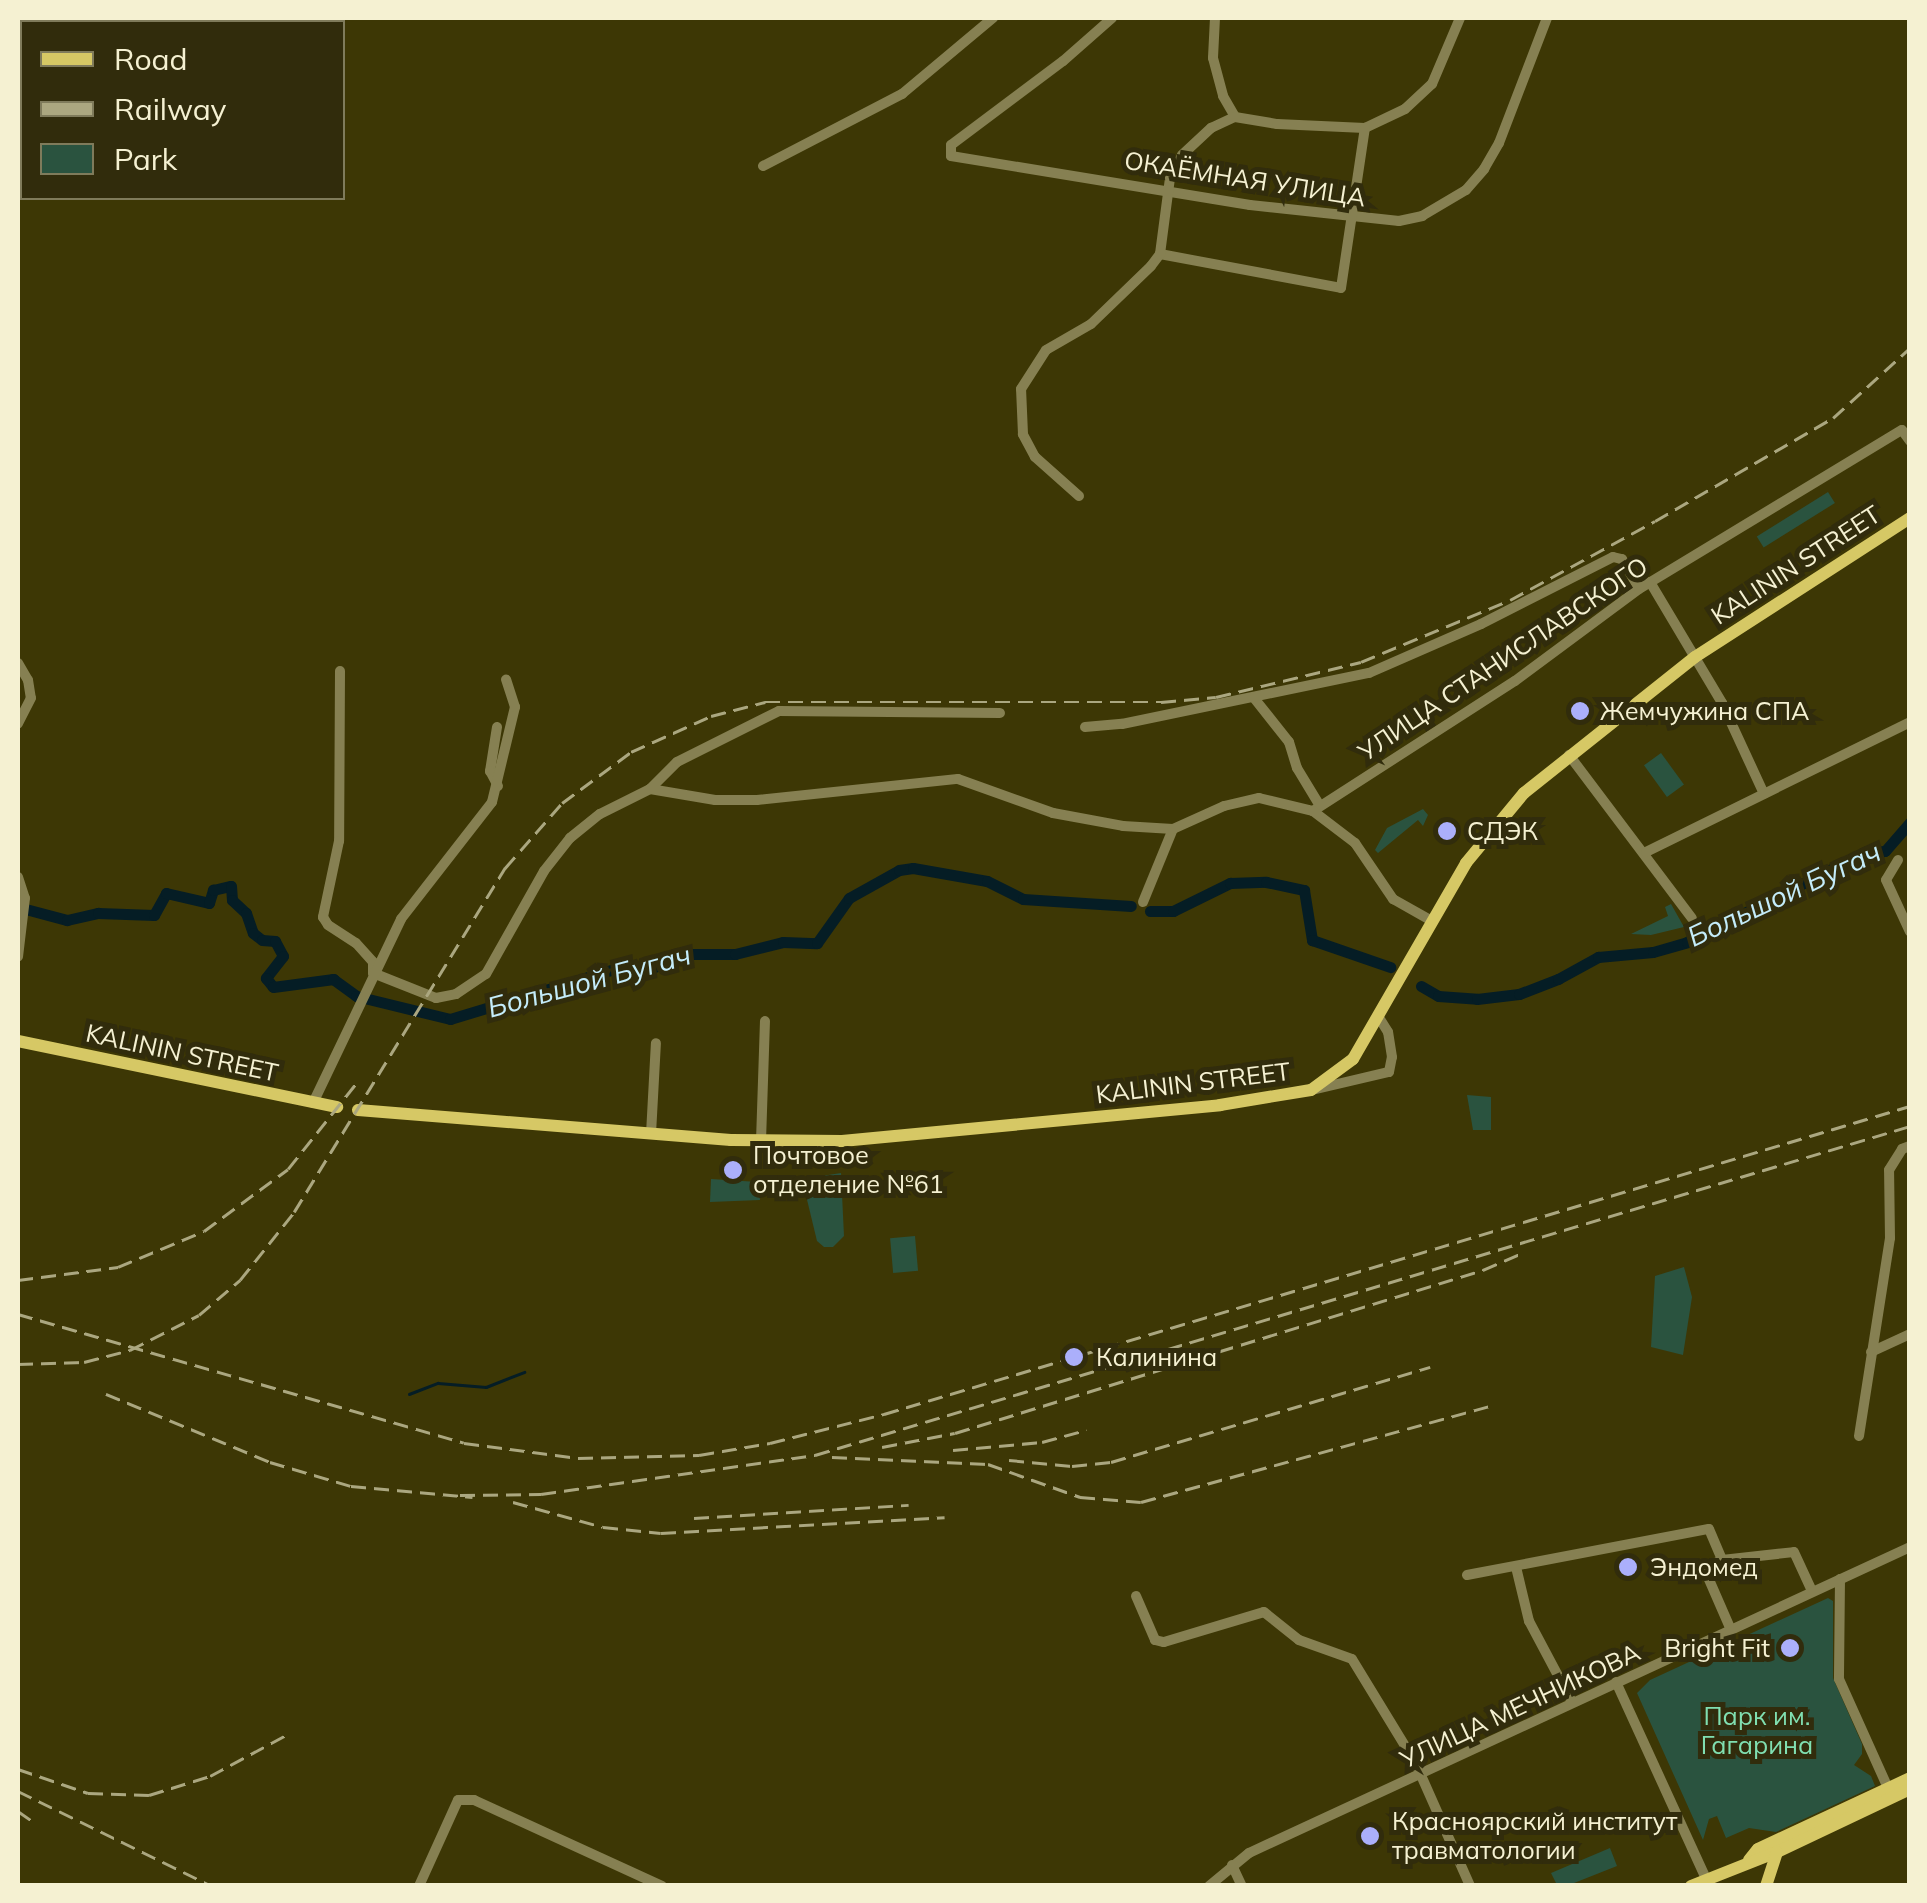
<!DOCTYPE html>
<meta charset="utf-8">
<style>
body{margin:0}
#map{position:relative;width:1927px;height:1903px;overflow:hidden;background:#3d3705;font-family:Mulish,sans-serif}
div>[style]{position:absolute}
[style*='--x']{left:calc(var(--x)*1px);top:calc(var(--y)*1px);width:calc(var(--w)*1px);rotate:calc(var(--a)*1deg)}
.green>*{inset:0;background:#2a533f;transform-origin:0 0}
.stream>*{height:2.5px;margin:-1.25px;padding:0 1.25px;transform-origin:1.25px;border-radius:1.25px;background:#051d25}
.river>*{height:11px;margin:-5.5px;padding:0 5.5px;transform-origin:5.5px;border-radius:5.5px;background:#051d25}
.minor>*{height:10px;margin:-5px;padding:0 5px;transform-origin:5px;border-radius:5px;background:#868052}
.major>*{height:12px;margin:-6px;padding:0 6px;transform-origin:6px;border-radius:6px;background:#d6c865}
.rail>*{height:2.5px;margin-top:-1.25px;transform-origin:0;background:repeating-linear-gradient(90deg,#aba780 0 15px,transparent 0 23px)}
.dots>*{width:28px;height:28px;translate:-50% -50%;box-sizing:border-box;border:5px solid #312c0c;border-radius:50%}
span{translate:-50% -50%;white-space:nowrap;text-align:center;line-height:1.15;-webkit-text-stroke:10px #312c0c;paint-order:stroke}
.street-label{font-size:25px;color:#f5f1d2}
.poi-label{font-size:25px;color:#f5f1d2}
.left{translate:0 -50%;text-align:left}
.right{translate:-100% -50%;text-align:right}
.park-label{font-size:25px;color:#80dfb1}
.water-label{font-size:28px;color:#c4ecfa;font-style:italic}
.frame{position:absolute;inset:0;border:20px solid #f5f1d2;pointer-events:none}
.legend{position:absolute;left:20px;top:20px;width:325px;height:180px;box-sizing:border-box;background:#312c0c;border:2px solid #7f7b5b;margin:0;padding:12px 18px;list-style:none;font-size:30px;color:#f5f1d2}
.legend li{display:flex;align-items:center;gap:20px;height:50px}
.legend b{width:50px;border:2px solid #7f7b5b}
</style>
<div id="map">
<div class="green">
<i style="left:1828px;top:492px;width:13px;height:84px;rotate:58deg"></i>
<i style="left:1661px;top:753px;width:39px;height:21px;rotate:54deg"></i>
<i style="clip-path:polygon(1423px 809px,1428px 815px,1423px 826px,1418px 820px,1378px 853px,1375px 850px,1387px 828px)"></i>
<i style="clip-path:polygon(1671px 904px,1684px 927px,1651px 935px,1631px 934px,1668px 916px,1665px 907px)"></i>
<i style="clip-path:polygon(1467px 1095px,1491px 1097px,1491px 1130px,1473px 1130px)"></i>
<i style="clip-path:polygon(841px 1173px,844px 1236px,833px 1247px,824px 1247px,817px 1241px,802px 1179px)"></i>
<i style="clip-path:polygon(711px 1179px,758px 1182px,760px 1200px,710px 1202px)"></i>
<i style="left:915px;top:1236px;width:35px;height:25px;rotate:85deg"></i>
<i style="clip-path:polygon(1684px 1267px,1692px 1297px,1683px 1355px,1651px 1347px,1655px 1276px)"></i>
<i style="clip-path:polygon(1828px 1598px,1833px 1601px,1833px 1678px,1862px 1744px,1862px 1754px,1854px 1765px,1871px 1776px,1875px 1786px,1776px 1832px,1749px 1828px,1726px 1838px,1717px 1816px,1709px 1819px,1703px 1840px,1637px 1693px,1650px 1680px)"></i>
<i style="clip-path:polygon(1610px 1848px,1617px 1866px,1569px 1885px,1557px 1885px,1551px 1873px)"></i>
</div>
<div class="stream">
<i style="--x:409;--y:1394;--w:31;--a:-21"></i>
<i style="--x:438;--y:1383;--w:48;--a:4.8"></i>
<i style="--x:486;--y:1387;--w:41;--a:-21.5"></i>
</div>
<div class="river">
<i style="--x:18;--y:907;--w:51;--a:14.9"></i>
<i style="--x:67;--y:920;--w:32;--a:-13"></i>
<i style="--x:98;--y:913;--w:56;--a:2"></i>
<i style="--x:154;--y:915;--w:25;--a:-61"></i>
<i style="--x:166;--y:893;--w:44;--a:13.1"></i>
<i style="--x:209;--y:903;--w:14;--a:-73"></i>
<i style="--x:213;--y:890;--w:18;--a:-13"></i>
<i style="--x:231;--y:886;--w:14;--a:86"></i>
<i style="--x:232;--y:900;--w:19;--a:43"></i>
<i style="--x:246;--y:913;--w:21;--a:71"></i>
<i style="--x:253;--y:933;--w:11;--a:38"></i>
<i style="--x:262;--y:940;--w:13;--a:4"></i>
<i style="--x:275;--y:941;--w:17;--a:62"></i>
<i style="--x:283;--y:956;--w:28;--a:128"></i>
<i style="--x:266;--y:978;--w:11;--a:52"></i>
<i style="--x:273;--y:987;--w:61;--a:-7.6"></i>
<i style="--x:333;--y:979;--w:29;--a:36"></i>
<i style="--x:356;--y:996;--w:97;--a:13.7"></i>
<i style="--x:450;--y:1019;--w:176;--a:-16.9"></i>
<i style="--x:618;--y:968;--w:33;--a:2"></i>
<i style="--x:651;--y:969;--w:30;--a:-30"></i>
<i style="--x:677;--y:954;--w:58;--a:0"></i>
<i style="--x:735;--y:954;--w:49;--a:-14"></i>
<i style="--x:783;--y:942;--w:34;--a:2"></i>
<i style="--x:817;--y:943;--w:55;--a:-54.6"></i>
<i style="--x:849;--y:898;--w:57;--a:-29.2"></i>
<i style="--x:899;--y:870;--w:14;--a:-8"></i>
<i style="--x:913;--y:868;--w:75;--a:10"></i>
<i style="--x:987;--y:881;--w:40;--a:26.6"></i>
<i style="--x:1023;--y:899;--w:108;--a:3.7"></i>
<i style="--x:1150;--y:911;--w:23;--a:0"></i>
<i style="--x:1173;--y:911;--w:64;--a:-26.2"></i>
<i style="--x:1230;--y:883;--w:36;--a:-2"></i>
<i style="--x:1266;--y:882;--w:39;--a:12"></i>
<i style="--x:1304;--y:890;--w:51;--a:80.9"></i>
<i style="--x:1312;--y:940;--w:83;--a:19.1"></i>
<i style="--x:1421;--y:986;--w:20;--a:30"></i>
<i style="--x:1438;--y:996;--w:39;--a:4"></i>
<i style="--x:1477;--y:999;--w:42;--a:-6.8"></i>
<i style="--x:1519;--y:994;--w:42;--a:-21"></i>
<i style="--x:1558;--y:979;--w:46;--a:-28.8"></i>
<i style="--x:1598;--y:957;--w:55;--a:-5.2"></i>
<i style="--x:1653;--y:952;--w:35;--a:-16"></i>
<i style="--x:1687;--y:942;--w:197;--a:-26.8"></i>
<i style="--x:1863;--y:853;--w:22;--a:-5"></i>
<i style="--x:1885;--y:851;--w:38;--a:-49"></i>
</div>
<div class="minor">
<i style="--x:1112;--y:18;--w:65;--a:138.7"></i>
<i style="--x:1063;--y:61;--w:140;--a:143.1"></i>
<i style="--x:951;--y:145;--w:11;--a:90"></i>
<i style="--x:951;--y:156;--w:303;--a:9.3"></i>
<i style="--x:1250;--y:205;--w:150;--a:6.1"></i>
<i style="--x:1399;--y:221;--w:24;--a:-12"></i>
<i style="--x:1422;--y:216;--w:51;--a:-30.6"></i>
<i style="--x:1466;--y:190;--w:28;--a:-49"></i>
<i style="--x:1484;--y:169;--w:30;--a:-60"></i>
<i style="--x:1499;--y:143;--w:134;--a:-69"></i>
<i style="--x:1215;--y:18;--w:40;--a:92.9"></i>
<i style="--x:1213;--y:58;--w:39;--a:75"></i>
<i style="--x:1223;--y:96;--w:24;--a:60"></i>
<i style="--x:1235;--y:117;--w:43;--a:9.5"></i>
<i style="--x:1277;--y:124;--w:88;--a:2.6"></i>
<i style="--x:1365;--y:128;--w:44;--a:-25.4"></i>
<i style="--x:1405;--y:109;--w:37;--a:-43"></i>
<i style="--x:1432;--y:84;--w:72;--a:-67"></i>
<i style="--x:763;--y:166;--w:157;--a:-27.4"></i>
<i style="--x:902;--y:94;--w:119;--a:-39.9"></i>
<i style="--x:1160;--y:254;--w:184;--a:10.6"></i>
<i style="--x:1341;--y:288;--w:162;--a:-81.5"></i>
<i style="--x:1079;--y:496;--w:59;--a:-138.4"></i>
<i style="--x:1035;--y:457;--w:26;--a:-118"></i>
<i style="--x:1023;--y:434;--w:45;--a:-92.5"></i>
<i style="--x:1021;--y:389;--w:46;--a:-57.3"></i>
<i style="--x:1046;--y:350;--w:52;--a:-30"></i>
<i style="--x:1091;--y:324;--w:83;--a:-44"></i>
<i style="--x:1151;--y:266;--w:15;--a:-53"></i>
<i style="--x:1160;--y:254;--w:77;--a:-82.5"></i>
<i style="--x:1170;--y:178;--w:26;--a:-62"></i>
<i style="--x:1182;--y:155;--w:40;--a:-43"></i>
<i style="--x:1211;--y:128;--w:26;--a:-25"></i>
<i style="--x:1650;--y:582;--w:141;--a:59.2"></i>
<i style="--x:1722;--y:703;--w:100;--a:65.2"></i>
<i style="--x:18;--y:663;--w:20;--a:60"></i>
<i style="--x:28;--y:680;--w:18;--a:81"></i>
<i style="--x:31;--y:698;--w:29;--a:117"></i>
<i style="--x:340;--y:671;--w:170;--a:90.3"></i>
<i style="--x:339;--y:841;--w:78;--a:101.9"></i>
<i style="--x:323;--y:917;--w:9;--a:58"></i>
<i style="--x:328;--y:925;--w:33;--a:33"></i>
<i style="--x:356;--y:943;--w:25;--a:48"></i>
<i style="--x:373;--y:962;--w:11;--a:90"></i>
<i style="--x:373;--y:973;--w:68;--a:21.6"></i>
<i style="--x:436;--y:998;--w:20;--a:-11"></i>
<i style="--x:456;--y:994;--w:36;--a:-34"></i>
<i style="--x:486;--y:974;--w:118;--a:-60.6"></i>
<i style="--x:544;--y:871;--w:42;--a:-51.8"></i>
<i style="--x:570;--y:838;--w:38;--a:-39"></i>
<i style="--x:600;--y:814;--w:56;--a:-26.6"></i>
<i style="--x:650;--y:789;--w:66;--a:9.6"></i>
<i style="--x:715;--y:800;--w:42;--a:0"></i>
<i style="--x:757;--y:800;--w:202;--a:-6"></i>
<i style="--x:958;--y:779;--w:101;--a:19.7"></i>
<i style="--x:1053;--y:813;--w:71;--a:10.5"></i>
<i style="--x:1123;--y:826;--w:50;--a:3.4"></i>
<i style="--x:1254;--y:698;--w:56;--a:51.5"></i>
<i style="--x:1289;--y:742;--w:27;--a:73"></i>
<i style="--x:1297;--y:768;--w:44;--a:58.8"></i>
<i style="--x:497;--y:727;--w:45;--a:99"></i>
<i style="--x:490;--y:771;--w:17;--a:62"></i>
<i style="--x:1085;--y:727;--w:37;--a:-5"></i>
<i style="--x:1122;--y:724;--w:252;--a:-11.7"></i>
<i style="--x:1369;--y:673;--w:122;--a:-23.6"></i>
<i style="--x:1481;--y:624;--w:148;--a:-26.9"></i>
<i style="--x:1613;--y:557;--w:9;--a:13"></i>
<i style="--x:1622;--y:559;--w:34;--a:60"></i>
<i style="--x:1569;--y:755;--w:204;--a:53"></i>
<i style="--x:650;--y:789;--w:38;--a:-45"></i>
<i style="--x:677;--y:762;--w:114;--a:-26.6"></i>
<i style="--x:779;--y:711;--w:221;--a:0.5"></i>
<i style="--x:1313;--y:811;--w:240;--a:-32.8"></i>
<i style="--x:1515;--y:681;--w:154;--a:-36.6"></i>
<i style="--x:1639;--y:589;--w:307;--a:-31.2"></i>
<i style="--x:1902;--y:430;--w:14;--a:54"></i>
<i style="--x:1646;--y:852;--w:294;--a:-26.2"></i>
<i style="--x:1898;--y:860;--w:23;--a:121"></i>
<i style="--x:1886;--y:880;--w:57;--a:65.2"></i>
<i style="--x:18;--y:877;--w:22;--a:72"></i>
<i style="--x:25;--y:898;--w:59;--a:96.8"></i>
<i style="--x:1143;--y:902;--w:79;--a:-67.7"></i>
<i style="--x:1173;--y:829;--w:56;--a:-24.3"></i>
<i style="--x:1224;--y:806;--w:36;--a:-13"></i>
<i style="--x:1259;--y:798;--w:56;--a:13.5"></i>
<i style="--x:1313;--y:811;--w:53;--a:37.3"></i>
<i style="--x:1355;--y:843;--w:68;--a:55.8"></i>
<i style="--x:1393;--y:899;--w:45;--a:29.4"></i>
<i style="--x:1312;--y:1090;--w:79;--a:-13.2"></i>
<i style="--x:1389;--y:1072;--w:15;--a:-79"></i>
<i style="--x:1392;--y:1057;--w:25;--a:-99"></i>
<i style="--x:1388;--y:1032;--w:19;--a:-122"></i>
<i style="--x:313;--y:1103;--w:204;--a:-64.4"></i>
<i style="--x:401;--y:919;--w:148;--a:-52.1"></i>
<i style="--x:492;--y:802;--w:98;--a:-76.4"></i>
<i style="--x:515;--y:707;--w:29;--a:-108"></i>
<i style="--x:651;--y:1134;--w:91;--a:-86.9"></i>
<i style="--x:761;--y:1141;--w:120;--a:-88.1"></i>
<i style="--x:1871;--y:1352;--w:43;--a:-24.8"></i>
<i style="--x:1859;--y:1436;--w:200;--a:-81.1"></i>
<i style="--x:1890;--y:1238;--w:68;--a:-90.8"></i>
<i style="--x:1889;--y:1170;--w:25;--a:-58"></i>
<i style="--x:1902;--y:1149;--w:9;--a:-21"></i>
<i style="--x:1722;--y:1560;--w:20;--a:156"></i>
<i style="--x:1704;--y:1568;--w:68;--a:66.5"></i>
<i style="--x:1516;--y:1567;--w:56;--a:76.5"></i>
<i style="--x:1529;--y:1621;--w:92;--a:62"></i>
<i style="--x:1467;--y:1575;--w:246;--a:-10.8"></i>
<i style="--x:1709;--y:1529;--w:34;--a:67"></i>
<i style="--x:1722;--y:1560;--w:72;--a:-6.3"></i>
<i style="--x:1794;--y:1552;--w:43;--a:65.2"></i>
<i style="--x:1840;--y:1579;--w:100;--a:90.6"></i>
<i style="--x:1839;--y:1679;--w:120;--a:65.8"></i>
<i style="--x:1136;--y:1596;--w:48;--a:66.6"></i>
<i style="--x:1155;--y:1640;--w:9;--a:13"></i>
<i style="--x:1164;--y:1642;--w:104;--a:-16.7"></i>
<i style="--x:1264;--y:1612;--w:45;--a:38.7"></i>
<i style="--x:1299;--y:1640;--w:56;--a:19.7"></i>
<i style="--x:1352;--y:1659;--w:123;--a:58.6"></i>
<i style="--x:1416;--y:1764;--w:133;--a:66.1"></i>
<i style="--x:1616;--y:1682;--w:217;--a:65.4"></i>
<i style="--x:1232;--y:1865;--w:23;--a:65"></i>
<i style="--x:419;--y:1886;--w:94;--a:-65.6"></i>
<i style="--x:458;--y:1800;--w:16;--a:0"></i>
<i style="--x:474;--y:1800;--w:207;--a:24.6"></i>
<i style="--x:1209;--y:1886;--w:52;--a:-39.5"></i>
<i style="--x:1249;--y:1853;--w:728;--a:-24.84"></i>
</div>
<div class="major">
<i style="--x:18;--y:1041;--w:326;--a:11.7"></i>
<i style="--x:358;--y:1110;--w:374;--a:4.6"></i>
<i style="--x:731;--y:1140;--w:111;--a:0.5"></i>
<i style="--x:842;--y:1141;--w:380;--a:-5.4"></i>
<i style="--x:1220;--y:1105;--w:92;--a:-9.4"></i>
<i style="--x:1311;--y:1090;--w:52;--a:-36.4"></i>
<i style="--x:1353;--y:1059;--w:226;--a:-60"></i>
<i style="--x:1466;--y:863;--w:91;--a:-50.4"></i>
<i style="--x:1524;--y:793;--w:218;--a:-38.5"></i>
<i style="--x:1695;--y:657;--w:256;--a:-32.9"></i>
<i style="--x:1749;--y:1860;--w:14;--a:-51"></i>
<i style="--x:1758;--y:1849;--w:168;--a:-25"></i>
<i style="--x:1691;--y:1886;--w:92;--a:-21.6"></i>
<i style="--x:1777;--y:1852;--w:147;--a:-25.3"></i>
<i style="--x:1766;--y:1886;--w:36;--a:-72"></i>
</div>
<div class="rail">
<i style="--x:18;--y:1280;--w:101;--a:-7.4"></i>
<i style="--x:118;--y:1267;--w:93;--a:-22.7"></i>
<i style="--x:204;--y:1231;--w:104;--a:-36.4"></i>
<i style="--x:288;--y:1169;--w:112;--a:-51.5"></i>
<i style="--x:18;--y:1314;--w:464;--a:16.1"></i>
<i style="--x:464;--y:1443;--w:115;--a:7.5"></i>
<i style="--x:578;--y:1458;--w:121;--a:-1.4"></i>
<i style="--x:699;--y:1455;--w:72;--a:-9.6"></i>
<i style="--x:770;--y:1443;--w:118;--a:-14.3"></i>
<i style="--x:884;--y:1414;--w:1071;--a:-16.71"></i>
<i style="--x:18;--y:1364;--w:66;--a:-1.7"></i>
<i style="--x:84;--y:1362;--w:48;--a:-14.6"></i>
<i style="--x:130;--y:1350;--w:77;--a:-26.9"></i>
<i style="--x:199;--y:1315;--w:54;--a:-40.5"></i>
<i style="--x:240;--y:1280;--w:87;--a:-51.5"></i>
<i style="--x:294;--y:1212;--w:404;--a:-58.5"></i>
<i style="--x:505;--y:868;--w:86;--a:-48.8"></i>
<i style="--x:562;--y:803;--w:86;--a:-36.5"></i>
<i style="--x:631;--y:752;--w:88;--a:-24.2"></i>
<i style="--x:711;--y:716;--w:56;--a:-14.5"></i>
<i style="--x:765;--y:702;--w:396;--a:0"></i>
<i style="--x:1161;--y:702;--w:55;--a:-5.2"></i>
<i style="--x:1216;--y:697;--w:149;--a:-13.6"></i>
<i style="--x:1361;--y:662;--w:161;--a:-22.6"></i>
<i style="--x:1510;--y:600;--w:165;--a:-28.6"></i>
<i style="--x:1655;--y:521;--w:206;--a:-30.1"></i>
<i style="--x:1833;--y:418;--w:104;--a:-42.3"></i>
<i style="--x:106;--y:1394;--w:178;--a:22.5"></i>
<i style="--x:270;--y:1462;--w:84;--a:16.5"></i>
<i style="--x:351;--y:1486;--w:122;--a:5.2"></i>
<i style="--x:882;--y:1447;--w:74;--a:-10.9"></i>
<i style="--x:955;--y:1433;--w:553;--a:-17.16"></i>
<i style="--x:1483;--y:1270;--w:43;--a:-23.6"></i>
<i style="--x:953;--y:1450;--w:89;--a:-5.1"></i>
<i style="--x:1042;--y:1442;--w:46;--a:-15.3"></i>
<i style="--x:832;--y:1457;--w:156;--a:2.6"></i>
<i style="--x:988;--y:1464;--w:98;--a:19.7"></i>
<i style="--x:1080;--y:1497;--w:61;--a:4.7"></i>
<i style="--x:1141;--y:1502;--w:364;--a:-15.4"></i>
<i style="--x:1009;--y:1460;--w:63;--a:5.4"></i>
<i style="--x:1072;--y:1466;--w:39;--a:-6"></i>
<i style="--x:1111;--y:1462;--w:333;--a:-16.6"></i>
<i style="--x:460;--y:1495;--w:81;--a:-0.7"></i>
<i style="--x:541;--y:1494;--w:277;--a:-8.1"></i>
<i style="--x:815;--y:1455;--w:1143;--a:-16.72"></i>
<i style="--x:513;--y:1502;--w:93;--a:15.5"></i>
<i style="--x:603;--y:1527;--w:58;--a:5.9"></i>
<i style="--x:661;--y:1533;--w:284;--a:-3.2"></i>
<i style="--x:694;--y:1518;--w:215;--a:-3.5"></i>
<i style="--x:18;--y:1769;--w:74;--a:18.9"></i>
<i style="--x:88;--y:1793;--w:61;--a:1.9"></i>
<i style="--x:149;--y:1795;--w:64;--a:-17.3"></i>
<i style="--x:210;--y:1776;--w:89;--a:-28.3"></i>
<i style="--x:18;--y:1791;--w:216;--a:26.1"></i>
<i style="--x:18;--y:1811;--w:16;--a:35"></i>
</div>
<div class="dots">
<i style="left:1580px;top:711px;background:#abaffb"></i>
<i style="left:1447px;top:831px;background:#abaffb"></i>
<i style="left:733px;top:1170px;background:#abaffb"></i>
<i style="left:1074px;top:1357px;background:#abaffb"></i>
<i style="left:1628px;top:1567px;background:#abaffb"></i>
<i style="left:1790px;top:1648px;background:#abaffb"></i>
<i style="left:1370px;top:1836px;background:#abaffb"></i>
</div>
<div class="street-label">
<span style="left:1245px;top:179px;rotate:9deg">ОКАЁМНАЯ УЛИЦА</span>
<span style="left:1796px;top:565px;rotate:-33deg">KALININ STREET</span>
<span style="left:1503px;top:659px;rotate:-34deg">УЛИЦА СТАНИСЛАВСКОГО</span>
<span style="left:182px;top:1053px;rotate:12deg">KALININ STREET</span>
<span style="left:1193px;top:1083px;rotate:-7deg">KALININ STREET</span>
<span style="left:1520px;top:1706px;rotate:-25deg">УЛИЦА МЕЧНИКОВА</span>
</div>
<div class="poi-label">
<span class="left" style="left:1600px;top:711px">Жемчужина СПА</span>
<span class="left" style="left:1467px;top:831px">СДЭК</span>
<span class="left" style="left:753px;top:1170px">Почтовое<br>отделение №61</span>
<span class="left" style="left:1096px;top:1357px">Калинина</span>
<span class="left" style="left:1650px;top:1567px">Эндомед</span>
<span class="right" style="left:1770px;top:1648px">Bright Fit</span>
<span class="left" style="left:1392px;top:1836px">Красноярский институт<br>травматологии</span>
</div>
<div class="park-label">
<span style="left:1757px;top:1731px">Парк им.<br>Гагарина</span>
</div>
<div class="water-label">
<span style="left:1784px;top:894px;rotate:-25deg">Большой Бугач</span>
<span style="left:589px;top:981px;rotate:-15deg">Большой Бугач</span>
</div>
<div class="frame"></div>
<ul class="legend">
<li><b style="height:12px;background:#d6c865"></b>Road</li>
<li><b style="height:12px;background:#aba780"></b>Railway</li>
<li><b style="height:28px;background:#2a533f"></b>Park</li>
</ul>
</div>
